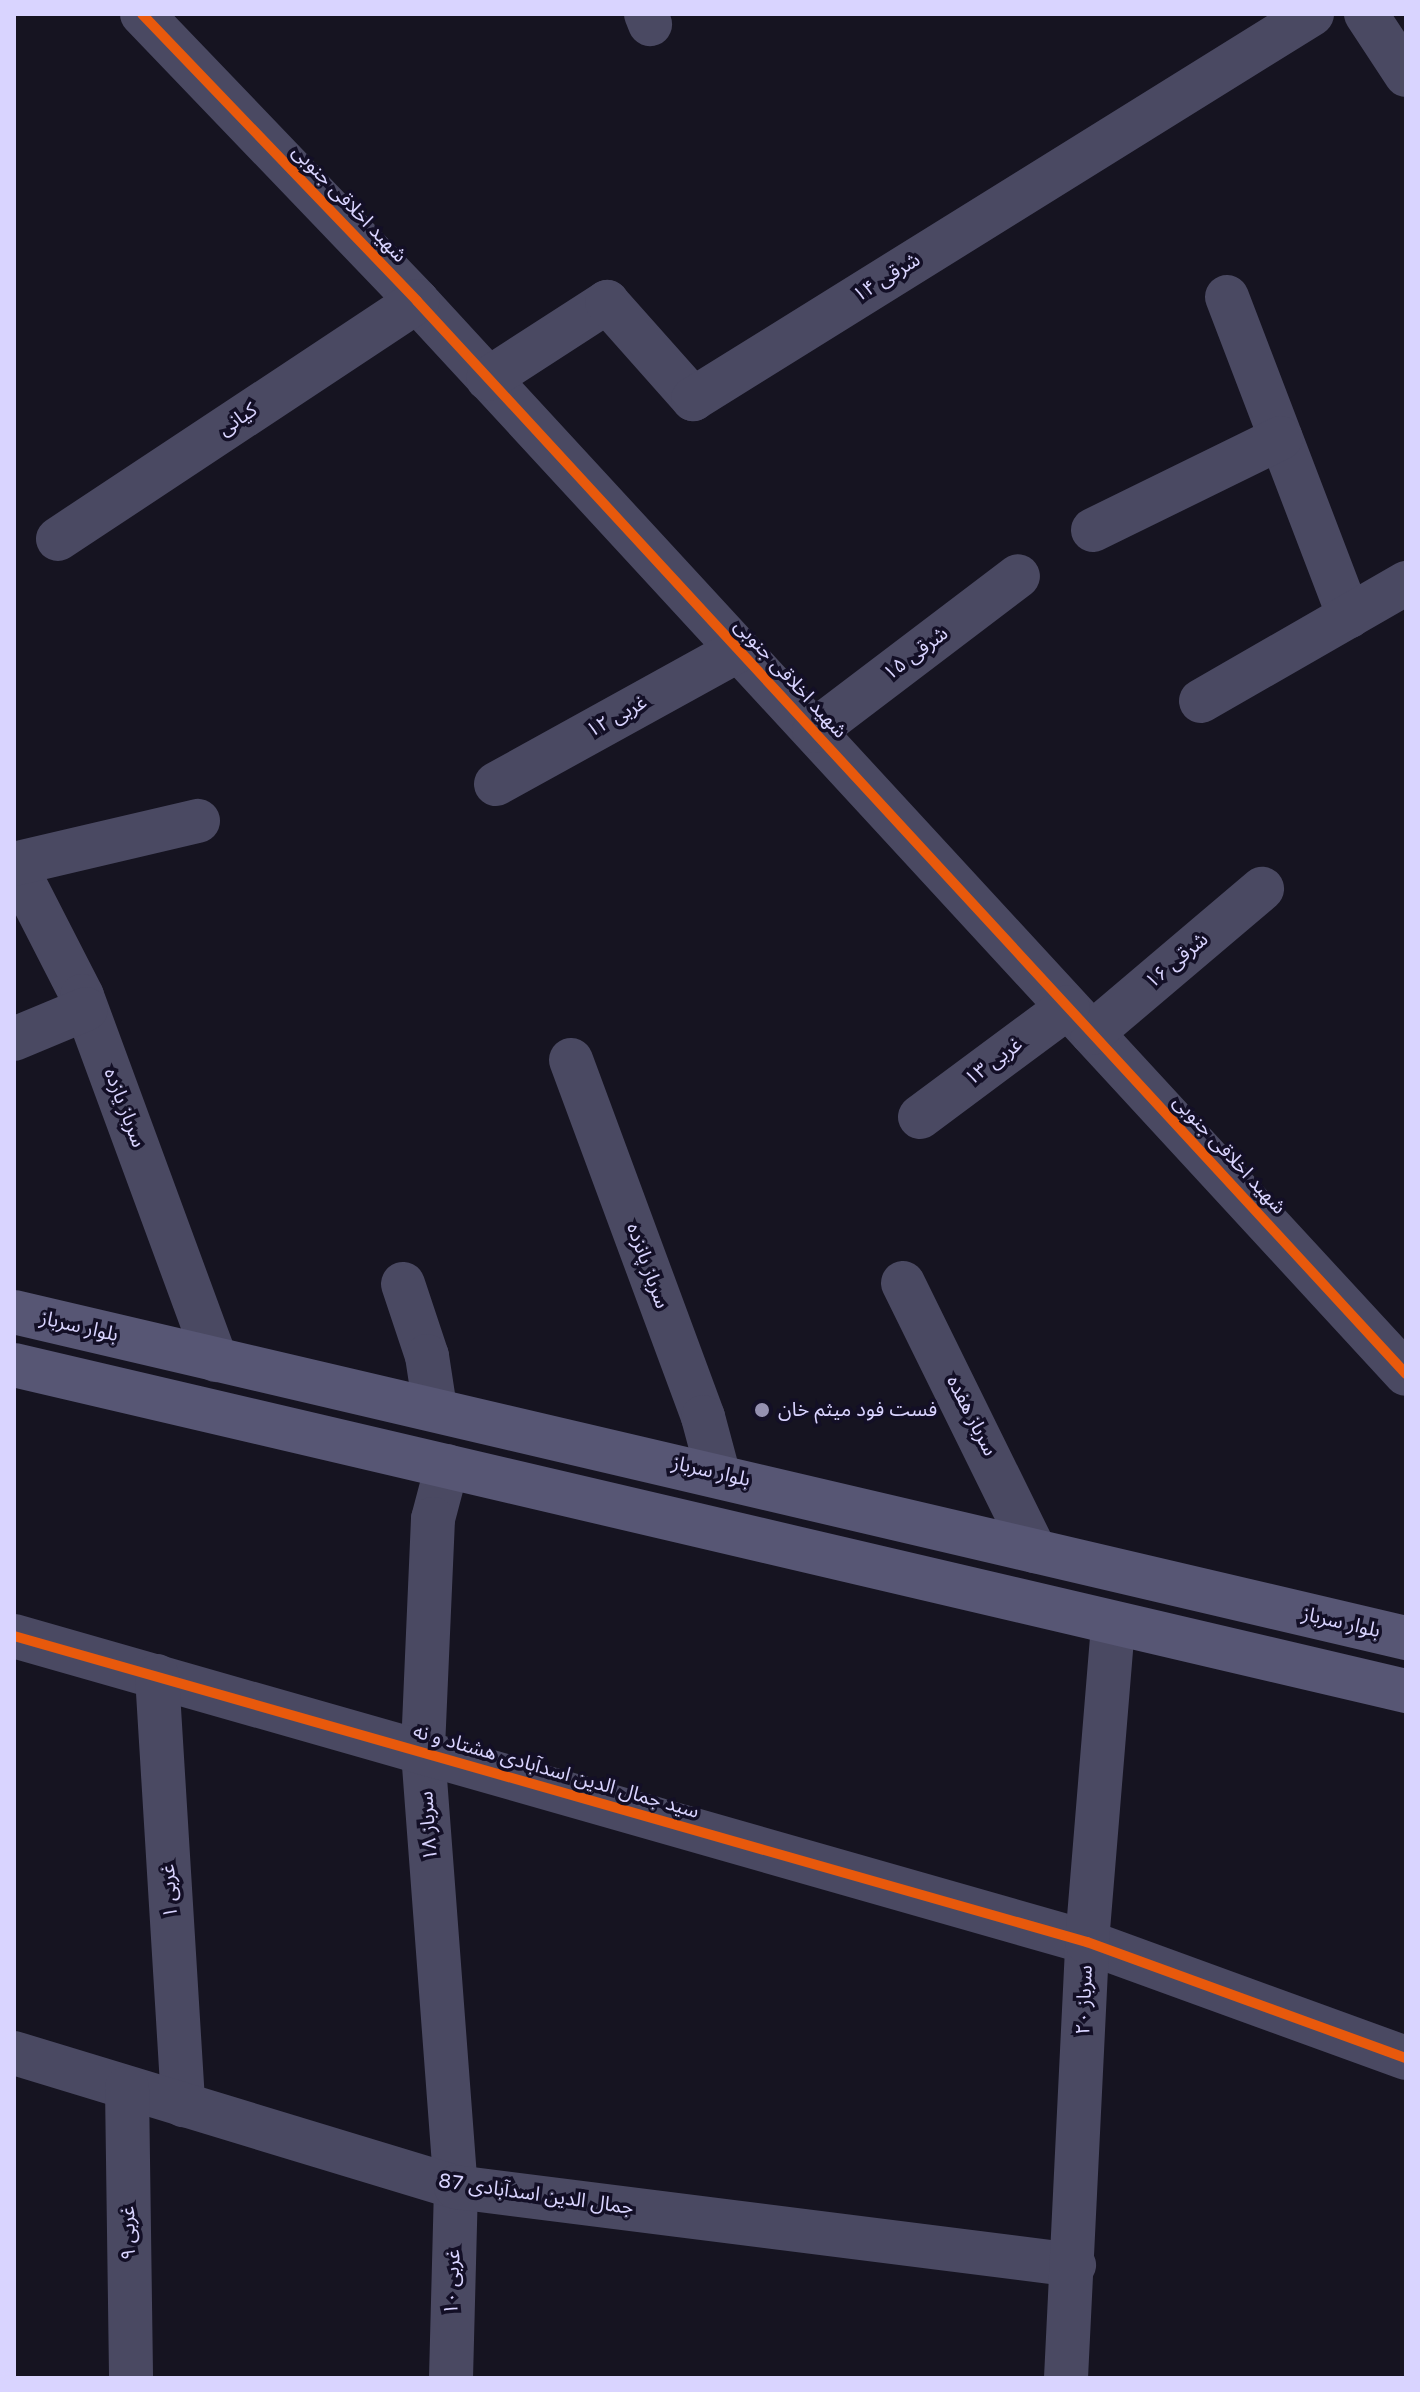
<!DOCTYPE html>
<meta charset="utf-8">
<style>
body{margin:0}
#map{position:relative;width:1420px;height:2392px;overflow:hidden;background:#161421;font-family:"Varela Round","Noto Sans Arabic",sans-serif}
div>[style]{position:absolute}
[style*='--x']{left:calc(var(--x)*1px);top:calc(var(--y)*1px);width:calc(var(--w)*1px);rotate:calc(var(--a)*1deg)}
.minor>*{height:44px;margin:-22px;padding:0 22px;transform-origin:22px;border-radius:22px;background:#4a4962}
.secondary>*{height:44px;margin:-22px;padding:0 22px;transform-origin:22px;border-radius:22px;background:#575674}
.cycleway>*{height:10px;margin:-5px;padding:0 5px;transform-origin:5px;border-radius:5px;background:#e8590c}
.dots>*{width:22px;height:22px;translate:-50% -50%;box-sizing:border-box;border:4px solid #130f26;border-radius:50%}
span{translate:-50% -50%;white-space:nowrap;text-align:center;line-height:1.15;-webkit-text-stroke:7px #130f26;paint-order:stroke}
.street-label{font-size:20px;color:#d9d4ff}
.poi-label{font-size:20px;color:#d9d4ff}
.left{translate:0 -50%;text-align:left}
.frame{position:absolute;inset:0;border:16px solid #d9d4ff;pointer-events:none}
</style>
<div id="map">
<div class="minor">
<i style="--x:142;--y:14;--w:397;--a:46.2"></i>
<i style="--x:417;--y:301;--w:1459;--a:47.33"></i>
<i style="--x:646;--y:14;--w:11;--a:68"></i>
<i style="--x:1366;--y:14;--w:73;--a:56.7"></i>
<i style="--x:1227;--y:297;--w:342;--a:69.1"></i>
<i style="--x:488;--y:379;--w:142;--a:-32.9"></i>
<i style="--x:607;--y:302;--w:130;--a:48.4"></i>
<i style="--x:693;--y:399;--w:729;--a:-31.88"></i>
<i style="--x:1093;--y:530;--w:209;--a:-26.1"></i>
<i style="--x:58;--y:539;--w:431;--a:-33.5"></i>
<i style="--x:1201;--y:701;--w:237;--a:-29.9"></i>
<i style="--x:814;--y:731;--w:256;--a:-37.2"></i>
<i style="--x:496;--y:784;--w:277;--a:-28.9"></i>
<i style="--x:14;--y:863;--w:149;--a:62.9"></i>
<i style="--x:82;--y:996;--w:388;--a:69.8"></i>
<i style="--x:14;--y:864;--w:189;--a:-13.2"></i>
<i style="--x:1092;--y:1033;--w:223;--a:-40.3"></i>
<i style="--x:14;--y:1039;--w:78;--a:-22.6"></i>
<i style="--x:571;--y:1060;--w:381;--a:69.7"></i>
<i style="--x:703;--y:1417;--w:58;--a:75"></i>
<i style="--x:920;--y:1117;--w:184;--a:-36.6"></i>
<i style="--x:903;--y:1283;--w:299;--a:63.8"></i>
<i style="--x:403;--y:1284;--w:76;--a:71.6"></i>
<i style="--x:427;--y:1356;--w:53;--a:81.3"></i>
<i style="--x:447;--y:1466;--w:55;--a:104.8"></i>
<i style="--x:433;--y:1519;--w:233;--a:92.5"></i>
<i style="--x:423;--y:1752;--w:436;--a:85.7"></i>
<i style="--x:456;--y:2187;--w:191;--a:91.5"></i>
<i style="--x:14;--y:1636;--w:1116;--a:15.92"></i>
<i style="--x:1087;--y:1942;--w:339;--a:20"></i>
<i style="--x:157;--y:1676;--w:430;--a:86.5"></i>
<i style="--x:14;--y:2053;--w:462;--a:16.9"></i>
<i style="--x:456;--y:2187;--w:623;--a:7.19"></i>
<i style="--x:127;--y:2088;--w:290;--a:89.2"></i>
<i style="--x:1066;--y:2378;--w:437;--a:-87.2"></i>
<i style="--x:1087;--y:1942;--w:320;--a:-85.3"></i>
</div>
<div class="secondary">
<i style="--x:14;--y:1312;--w:1430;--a:13.18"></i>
<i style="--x:14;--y:1365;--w:1430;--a:13.18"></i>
</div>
<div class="cycleway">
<i style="--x:142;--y:14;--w:397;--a:46.2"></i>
<i style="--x:417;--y:301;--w:1459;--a:47.33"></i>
<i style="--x:14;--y:1636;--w:1116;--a:15.92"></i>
<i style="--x:1087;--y:1942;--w:339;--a:20"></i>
</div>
<div class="dots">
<i style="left:762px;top:1410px;background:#9591b1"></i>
</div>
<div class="street-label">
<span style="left:349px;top:204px;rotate:46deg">شهید اخلاقی جنوبی</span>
<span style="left:887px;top:278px;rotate:-32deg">شرقی ۱۴</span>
<span style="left:238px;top:420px;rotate:-34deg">کیانی</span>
<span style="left:916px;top:654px;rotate:-37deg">شرقی ۱۵</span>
<span style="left:790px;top:679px;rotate:47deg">شهید اخلاقی جنوبی</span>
<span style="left:617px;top:717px;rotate:-29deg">غربی ۱۲</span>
<span style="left:1177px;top:961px;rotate:-40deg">شرقی ۱۶</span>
<span style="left:994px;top:1062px;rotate:-37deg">غربی ۱۳</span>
<span style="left:124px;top:1108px;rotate:69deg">سرباز یازده</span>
<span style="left:1229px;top:1155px;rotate:47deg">شهید اخلاقی جنوبی</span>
<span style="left:647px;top:1266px;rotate:70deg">سرباز پانزده</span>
<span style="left:79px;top:1327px;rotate:13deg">بلوار سرباز</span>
<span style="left:971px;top:1416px;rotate:63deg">سرباز هفده</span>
<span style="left:711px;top:1472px;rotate:13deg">بلوار سرباز</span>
<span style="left:1341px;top:1623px;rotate:13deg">بلوار سرباز</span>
<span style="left:556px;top:1772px;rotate:16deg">سید جمال الدین اسدآبادی هشتاد و نه</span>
<span style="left:429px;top:1826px;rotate:-94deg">سرباز ۱۸</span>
<span style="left:170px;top:1891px;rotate:-93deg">غربی ۱</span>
<span style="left:1085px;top:2000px;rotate:-88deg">سرباز ۲۰</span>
<span style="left:536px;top:2195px;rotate:8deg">جمال الدین اسدآبادی 87</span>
<span style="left:129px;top:2233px;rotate:-91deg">غربی ۹</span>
<span style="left:453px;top:2282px;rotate:-88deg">غربی ۱۰</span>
</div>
<div class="poi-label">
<span class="left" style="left:778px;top:1410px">فست فود میثم خان</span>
</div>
<div class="frame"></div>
</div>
